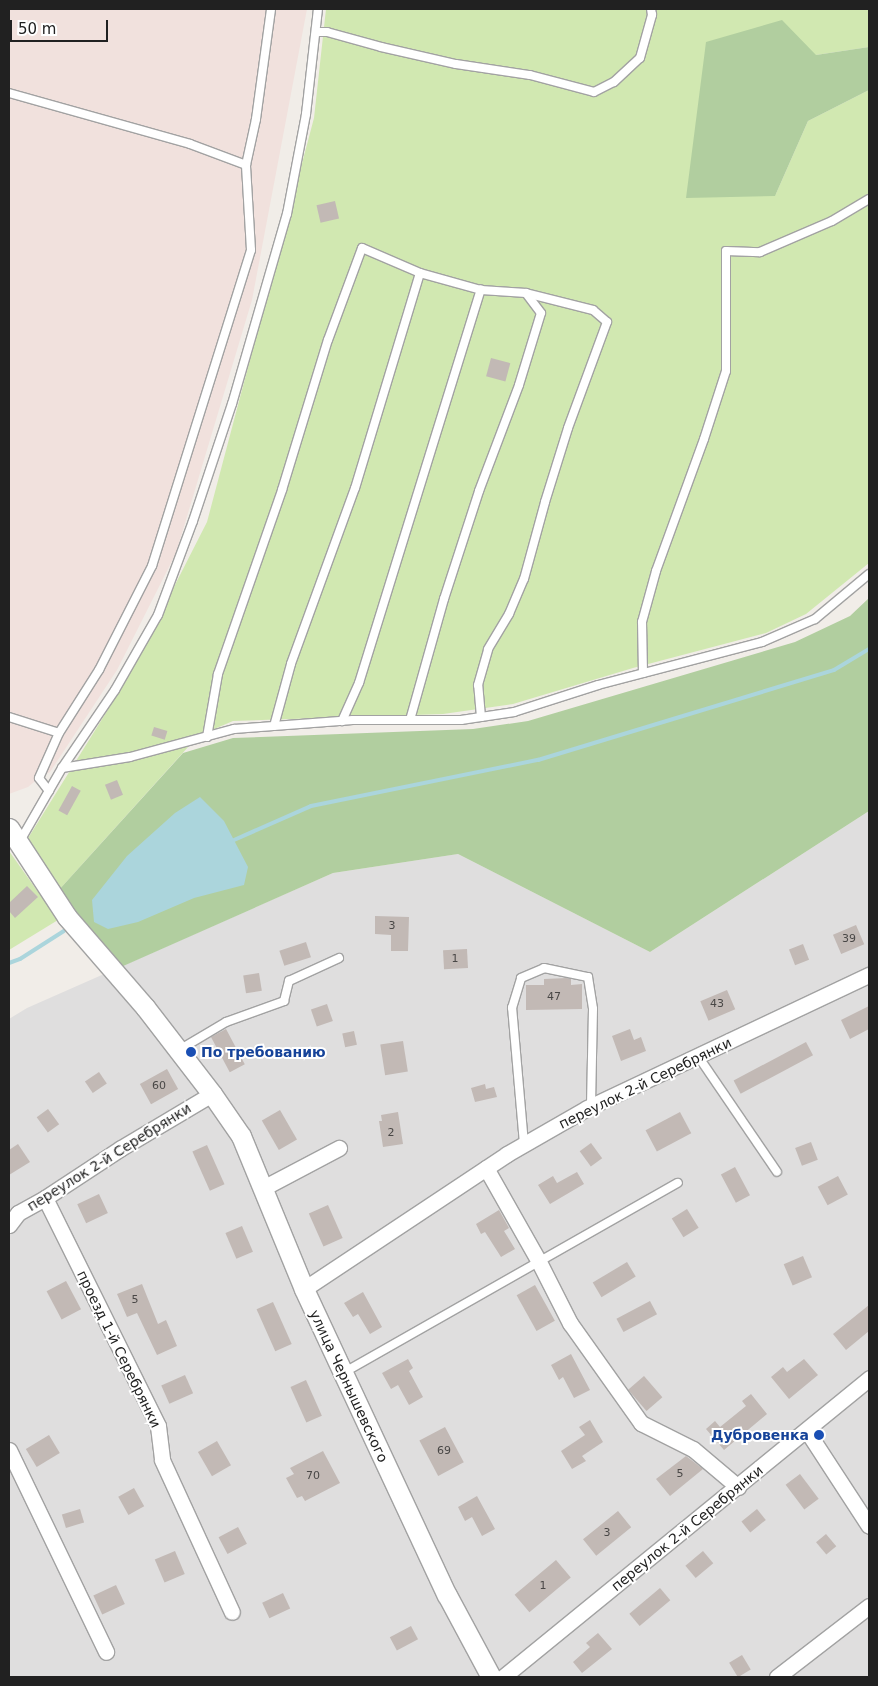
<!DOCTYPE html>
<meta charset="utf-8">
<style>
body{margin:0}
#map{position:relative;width:878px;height:1686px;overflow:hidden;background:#f1ede8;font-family:"DejaVu Sans",sans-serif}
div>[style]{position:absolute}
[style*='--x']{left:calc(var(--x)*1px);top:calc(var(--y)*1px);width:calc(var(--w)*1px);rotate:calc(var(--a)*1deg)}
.residential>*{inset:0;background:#dfdede}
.military>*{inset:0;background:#f1e1dd}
.grass>*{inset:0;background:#d1e8b1}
.forest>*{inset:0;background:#b1ce9f}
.water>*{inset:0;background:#abd5dc}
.stream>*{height:4px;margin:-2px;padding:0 2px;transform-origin:2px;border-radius:2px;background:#abd5dc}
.building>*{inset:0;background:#c2b9b5;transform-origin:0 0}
.roads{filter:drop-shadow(1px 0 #a2a2a2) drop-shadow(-1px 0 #a2a2a2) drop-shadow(0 1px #a2a2a2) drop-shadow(0 -1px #a2a2a2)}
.service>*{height:8px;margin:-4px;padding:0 4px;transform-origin:4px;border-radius:4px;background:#fff}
.minor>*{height:15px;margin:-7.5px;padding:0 7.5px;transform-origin:7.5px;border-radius:7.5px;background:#fff}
.tertiary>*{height:19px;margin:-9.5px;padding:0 9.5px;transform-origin:9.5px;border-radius:9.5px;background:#fff}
.dots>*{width:14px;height:14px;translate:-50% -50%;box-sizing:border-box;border:2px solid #fff;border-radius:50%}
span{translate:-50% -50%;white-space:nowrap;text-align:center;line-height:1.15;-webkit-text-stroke:4px #fff;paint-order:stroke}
.number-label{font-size:11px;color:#494746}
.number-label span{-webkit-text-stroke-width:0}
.transit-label{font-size:14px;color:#164399;font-weight:700}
.left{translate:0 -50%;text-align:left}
.right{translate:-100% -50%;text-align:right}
.street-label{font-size:14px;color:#212121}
.frame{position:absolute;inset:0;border:10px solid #212121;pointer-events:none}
.scale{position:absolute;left:10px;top:20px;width:98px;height:22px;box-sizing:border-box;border:2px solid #212121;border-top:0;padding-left:6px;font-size:15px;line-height:18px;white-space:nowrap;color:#212121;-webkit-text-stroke:4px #fff;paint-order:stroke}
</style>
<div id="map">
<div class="residential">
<i style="clip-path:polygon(869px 811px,869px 1677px,9px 1677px,9px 1019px,27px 1008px,333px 873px,458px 854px,650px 952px)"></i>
</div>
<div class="military">
<i style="clip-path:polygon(9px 9px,307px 9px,252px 300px,176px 553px,117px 670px,50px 772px,39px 778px,28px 787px,9px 794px)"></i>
</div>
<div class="grass">
<i style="clip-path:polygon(326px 9px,869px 9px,869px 47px,816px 55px,775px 196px,808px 121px,869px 90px,869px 563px,806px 614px,766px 633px,633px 668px,513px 704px,443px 714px,233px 721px,198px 736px,58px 891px,25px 843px,127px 679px,207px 522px,314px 118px)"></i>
<i style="clip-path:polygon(9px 851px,58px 920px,9px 950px)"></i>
</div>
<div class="forest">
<i style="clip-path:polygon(782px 20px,816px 55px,869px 47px,869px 90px,808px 121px,775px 196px,686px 198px,706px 42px)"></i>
<i style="clip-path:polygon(869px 598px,869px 811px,650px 952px,458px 854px,333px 873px,121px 967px,58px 891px,183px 753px,233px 738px,473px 729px,528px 721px,795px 642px,850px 616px)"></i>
</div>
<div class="water">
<i style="clip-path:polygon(200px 797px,224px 821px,248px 867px,244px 885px,194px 898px,138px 922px,108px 929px,94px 922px,92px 900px,127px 856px,175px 813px)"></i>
</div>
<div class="stream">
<i style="--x:234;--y:840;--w:84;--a:-23.8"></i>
<i style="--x:311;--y:806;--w:232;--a:-11.5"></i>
<i style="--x:538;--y:760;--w:309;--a:-16.9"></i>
<i style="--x:834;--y:670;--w:41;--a:-31"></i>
<i style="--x:9;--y:963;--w:12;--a:-20"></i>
<i style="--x:20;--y:959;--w:52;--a:-32.5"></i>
</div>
<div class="building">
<i style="left:335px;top:201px;width:18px;height:19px;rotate:77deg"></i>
<i style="left:491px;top:358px;width:20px;height:19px;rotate:15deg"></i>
<i style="left:154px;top:727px;width:14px;height:9px;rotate:17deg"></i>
<i style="left:117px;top:780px;width:16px;height:13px;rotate:68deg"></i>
<i style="left:72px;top:786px;width:10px;height:28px;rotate:29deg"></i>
<i style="clip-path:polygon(27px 886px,38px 897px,15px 918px,9px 911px,9px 903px)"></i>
<i style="clip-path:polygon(375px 916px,409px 917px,408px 951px,391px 951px,391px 935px,375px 934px)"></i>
<i style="left:856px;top:925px;width:21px;height:25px;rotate:67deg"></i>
<i style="left:306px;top:942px;width:16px;height:28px;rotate:72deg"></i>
<i style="left:803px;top:944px;width:17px;height:15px;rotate:69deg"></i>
<i style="left:467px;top:949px;width:19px;height:24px;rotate:87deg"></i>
<i style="left:259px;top:973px;width:18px;height:16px;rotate:81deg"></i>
<i style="clip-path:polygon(544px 979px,567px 978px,571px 979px,571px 985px,582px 984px,582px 1009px,526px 1010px,526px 985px,544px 985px)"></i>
<i style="left:727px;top:990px;width:21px;height:29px;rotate:67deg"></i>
<i style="left:327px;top:1004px;width:18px;height:17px;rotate:71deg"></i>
<i style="clip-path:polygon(869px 1006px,869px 1029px,850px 1039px,841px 1020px)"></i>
<i style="left:226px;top:1029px;width:40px;height:17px;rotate:62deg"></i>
<i style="clip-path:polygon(630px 1029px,634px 1040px,641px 1037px,646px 1051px,621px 1061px,612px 1036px)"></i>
<i style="left:354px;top:1031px;width:14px;height:12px;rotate:78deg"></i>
<i style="left:403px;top:1041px;width:31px;height:23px;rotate:81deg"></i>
<i style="left:806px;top:1042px;width:15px;height:82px;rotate:62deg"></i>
<i style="left:167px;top:1069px;width:23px;height:31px;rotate:61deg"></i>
<i style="left:99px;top:1072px;width:14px;height:17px;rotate:56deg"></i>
<i style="clip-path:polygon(485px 1084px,486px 1089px,494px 1087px,497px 1097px,475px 1102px,471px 1088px)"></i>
<i style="left:48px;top:1109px;width:19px;height:14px;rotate:54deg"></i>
<i style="left:280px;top:1110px;width:34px;height:21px;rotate:60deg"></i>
<i style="clip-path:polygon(398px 1112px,403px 1144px,383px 1147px,379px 1121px,382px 1121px,381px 1115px)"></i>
<i style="left:680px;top:1112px;width:24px;height:39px;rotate:62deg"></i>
<i style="left:811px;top:1142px;width:19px;height:17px;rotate:69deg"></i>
<i style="left:591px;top:1143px;width:19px;height:14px;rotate:54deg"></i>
<i style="clip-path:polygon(18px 1144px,30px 1162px,9px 1175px,9px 1150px)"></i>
<i style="left:207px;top:1145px;width:43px;height:16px;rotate:66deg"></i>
<i style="left:735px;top:1167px;width:32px;height:16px;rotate:62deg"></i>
<i style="clip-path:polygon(577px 1172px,584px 1184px,550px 1204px,538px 1185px,553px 1176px,557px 1183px)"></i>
<i style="left:838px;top:1176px;width:21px;height:23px;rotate:62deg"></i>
<i style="left:99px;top:1194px;width:21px;height:24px;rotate:65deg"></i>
<i style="left:328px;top:1205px;width:36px;height:21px;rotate:66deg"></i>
<i style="left:687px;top:1209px;width:22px;height:18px;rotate:58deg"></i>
<i style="clip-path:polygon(499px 1210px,509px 1228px,504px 1231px,515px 1249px,501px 1257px,485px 1232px,481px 1234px,476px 1224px)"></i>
<i style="left:242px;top:1226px;width:28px;height:18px;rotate:67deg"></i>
<i style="left:803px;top:1256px;width:23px;height:21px;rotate:67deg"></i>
<i style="left:627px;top:1262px;width:17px;height:40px;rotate:59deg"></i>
<i style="left:66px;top:1281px;width:32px;height:22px;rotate:62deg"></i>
<i style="clip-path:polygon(142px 1284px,158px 1324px,166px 1320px,177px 1346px,157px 1355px,137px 1313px,127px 1317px,117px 1294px)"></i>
<i style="left:535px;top:1285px;width:41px;height:21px;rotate:61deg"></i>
<i style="clip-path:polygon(363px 1292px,382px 1327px,370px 1334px,358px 1314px,353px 1317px,344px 1303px)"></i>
<i style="left:650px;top:1301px;width:15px;height:38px;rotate:62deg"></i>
<i style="left:273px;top:1302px;width:46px;height:18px;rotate:66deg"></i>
<i style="clip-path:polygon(869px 1305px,869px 1331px,846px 1350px,833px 1334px)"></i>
<i style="clip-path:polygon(571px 1354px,590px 1390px,574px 1398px,563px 1377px,559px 1380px,551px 1365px)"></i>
<i style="clip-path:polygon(408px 1359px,413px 1368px,409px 1371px,423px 1397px,409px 1405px,398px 1385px,391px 1389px,382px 1373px)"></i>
<i style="clip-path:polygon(804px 1359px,818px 1375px,789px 1399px,771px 1377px,783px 1367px,787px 1372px)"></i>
<i style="left:185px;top:1375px;width:20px;height:26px;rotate:66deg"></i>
<i style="left:644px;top:1376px;width:28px;height:21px;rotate:49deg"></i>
<i style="left:306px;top:1380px;width:39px;height:17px;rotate:66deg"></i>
<i style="clip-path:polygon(751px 1394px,767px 1414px,724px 1450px,706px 1429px,715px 1421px,720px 1427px,746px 1406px,742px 1401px)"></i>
<i style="clip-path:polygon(590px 1420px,603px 1442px,582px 1456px,586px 1461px,572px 1469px,561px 1451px,585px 1435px,579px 1427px)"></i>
<i style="left:445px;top:1427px;width:40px;height:29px;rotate:62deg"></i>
<i style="left:49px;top:1435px;width:21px;height:27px;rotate:59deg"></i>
<i style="left:217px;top:1441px;width:28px;height:22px;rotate:60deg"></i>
<i style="clip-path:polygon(323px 1451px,340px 1483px,305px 1501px,302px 1496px,297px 1498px,286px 1478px,294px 1474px,290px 1468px)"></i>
<i style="clip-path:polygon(686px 1456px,703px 1469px,670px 1496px,656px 1479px)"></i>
<i style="left:800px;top:1474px;width:31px;height:18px;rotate:53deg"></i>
<i style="left:134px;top:1488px;width:21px;height:18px;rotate:61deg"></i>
<i style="clip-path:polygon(477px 1496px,495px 1529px,482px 1536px,472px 1517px,465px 1521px,458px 1507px)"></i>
<i style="left:80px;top:1509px;width:14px;height:19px;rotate:73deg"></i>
<i style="left:757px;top:1509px;width:14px;height:20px;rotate:51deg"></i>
<i style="left:618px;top:1511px;width:21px;height:45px;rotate:51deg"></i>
<i style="left:238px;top:1527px;width:19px;height:22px;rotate:62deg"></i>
<i style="left:826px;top:1534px;width:16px;height:13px;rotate:50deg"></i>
<i style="left:175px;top:1551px;width:25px;height:22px;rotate:67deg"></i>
<i style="left:703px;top:1551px;width:16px;height:23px;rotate:50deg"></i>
<i style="left:556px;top:1560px;width:23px;height:54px;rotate:50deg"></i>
<i style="left:116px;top:1585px;width:21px;height:25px;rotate:65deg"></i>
<i style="left:660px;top:1588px;width:16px;height:40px;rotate:50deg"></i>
<i style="left:283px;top:1593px;width:17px;height:23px;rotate:65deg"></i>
<i style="left:411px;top:1626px;width:15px;height:24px;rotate:62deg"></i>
<i style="clip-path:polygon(598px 1633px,612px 1649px,582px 1673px,573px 1662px,590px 1647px,586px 1643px)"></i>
<i style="left:742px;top:1655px;width:17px;height:15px;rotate:59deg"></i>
</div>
<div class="roads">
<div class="service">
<i style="--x:316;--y:32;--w:11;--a:0"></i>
<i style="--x:327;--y:32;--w:56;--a:15.5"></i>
<i style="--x:381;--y:47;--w:77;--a:12.8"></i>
<i style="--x:456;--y:64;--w:75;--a:8.5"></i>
<i style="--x:530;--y:75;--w:66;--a:14.9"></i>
<i style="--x:594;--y:92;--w:22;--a:-27"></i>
<i style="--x:614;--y:82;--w:35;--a:-43"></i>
<i style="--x:640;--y:58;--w:45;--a:-74.4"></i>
<i style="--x:652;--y:15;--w:6;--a:-99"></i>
<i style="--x:9;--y:93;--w:188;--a:15.7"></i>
<i style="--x:190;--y:144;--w:60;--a:20.6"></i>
<i style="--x:643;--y:673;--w:51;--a:-91.1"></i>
<i style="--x:642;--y:622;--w:53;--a:-74.6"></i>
<i style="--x:656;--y:571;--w:140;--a:-70"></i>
<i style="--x:704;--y:439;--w:71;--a:-72.1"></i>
<i style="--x:726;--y:371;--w:120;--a:-90"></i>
<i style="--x:726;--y:251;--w:34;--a:2"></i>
<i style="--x:760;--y:252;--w:78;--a:-23.3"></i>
<i style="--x:832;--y:221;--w:43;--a:-30.7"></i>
<i style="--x:9;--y:717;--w:52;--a:17.7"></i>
<i style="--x:481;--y:717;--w:32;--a:-95"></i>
<i style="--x:478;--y:685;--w:37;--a:-74"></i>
<i style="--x:488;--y:649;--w:41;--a:-59"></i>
<i style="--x:509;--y:614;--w:38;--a:-67"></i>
<i style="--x:524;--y:579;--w:80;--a:-74.7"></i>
<i style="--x:545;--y:502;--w:77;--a:-72.7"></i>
<i style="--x:568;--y:428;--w:113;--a:-69.8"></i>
<i style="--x:607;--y:322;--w:18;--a:-139"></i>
<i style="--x:593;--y:310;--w:69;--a:-165.8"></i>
<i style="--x:410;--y:720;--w:126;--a:-74.3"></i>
<i style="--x:444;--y:599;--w:114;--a:-72"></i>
<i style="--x:479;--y:491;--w:113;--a:-69.3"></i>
<i style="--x:519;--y:385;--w:75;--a:-73"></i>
<i style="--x:541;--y:313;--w:25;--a:-127"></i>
<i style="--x:526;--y:293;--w:45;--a:-176.2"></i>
<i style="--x:342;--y:721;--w:42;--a:-65.9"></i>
<i style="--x:359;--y:683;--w:412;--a:-72.8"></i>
<i style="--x:481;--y:290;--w:63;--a:-164.4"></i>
<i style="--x:207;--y:737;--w:64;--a:-80.1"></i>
<i style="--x:218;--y:674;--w:195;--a:-70.8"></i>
<i style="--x:282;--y:490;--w:157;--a:-73"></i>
<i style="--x:328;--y:340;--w:98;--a:-69.7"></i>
<i style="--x:362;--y:248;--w:63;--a:23.3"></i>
<i style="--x:420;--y:273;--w:225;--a:106.8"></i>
<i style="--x:355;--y:488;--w:187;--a:110"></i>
<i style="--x:291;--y:664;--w:64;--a:105.3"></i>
<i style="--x:62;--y:768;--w:94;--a:-55.8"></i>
<i style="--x:115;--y:690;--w:86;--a:-60.2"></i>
<i style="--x:158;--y:615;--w:100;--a:-69.6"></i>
<i style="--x:193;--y:521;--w:123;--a:-71.6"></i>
<i style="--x:232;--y:404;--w:198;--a:-73.9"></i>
<i style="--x:287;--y:214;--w:102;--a:-79.2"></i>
<i style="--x:306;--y:114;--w:106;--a:-83.5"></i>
<i style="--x:49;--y:791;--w:16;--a:-128"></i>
<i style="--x:39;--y:778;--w:49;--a:-66"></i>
<i style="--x:59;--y:733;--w:75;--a:-57.6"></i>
<i style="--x:99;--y:670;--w:117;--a:-63"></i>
<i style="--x:152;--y:566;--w:331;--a:-72.6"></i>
<i style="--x:251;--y:250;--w:85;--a:-93.4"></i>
<i style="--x:246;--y:165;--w:47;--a:-77.7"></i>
<i style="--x:256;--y:119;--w:111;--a:-82.2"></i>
<i style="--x:20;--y:841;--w:84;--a:-60.1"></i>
<i style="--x:62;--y:768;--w:69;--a:-9.2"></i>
<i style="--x:130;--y:757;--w:108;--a:-15.1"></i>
<i style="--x:234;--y:729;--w:119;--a:-4.3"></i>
<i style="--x:353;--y:720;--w:108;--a:0"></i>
<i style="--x:461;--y:720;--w:54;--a:-8.6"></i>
<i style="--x:514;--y:712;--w:88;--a:-17.8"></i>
<i style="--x:598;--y:685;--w:170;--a:-14.7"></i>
<i style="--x:762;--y:642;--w:58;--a:-23.5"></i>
<i style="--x:815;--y:619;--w:70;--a:-39.8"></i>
<i style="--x:179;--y:1050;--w:55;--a:-30.8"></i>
<i style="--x:226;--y:1022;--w:62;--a:-19.9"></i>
<i style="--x:284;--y:1001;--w:21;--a:-76"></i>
<i style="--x:289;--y:981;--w:55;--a:-24.7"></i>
<i style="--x:698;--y:1056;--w:140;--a:55.7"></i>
<i style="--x:524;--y:1144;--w:137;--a:-95"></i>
<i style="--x:512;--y:1008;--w:31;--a:-73"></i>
<i style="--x:521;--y:978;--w:25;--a:-23"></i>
<i style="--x:544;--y:968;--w:45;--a:11.6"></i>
<i style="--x:588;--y:977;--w:32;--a:81"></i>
<i style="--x:593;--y:1009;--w:97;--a:91.2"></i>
<i style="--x:343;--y:1373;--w:385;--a:-29.6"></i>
</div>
<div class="minor">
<i style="--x:486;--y:1168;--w:106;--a:60.5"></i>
<i style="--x:538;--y:1260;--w:71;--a:63.1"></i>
<i style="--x:570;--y:1323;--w:123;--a:54.6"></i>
<i style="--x:641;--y:1423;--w:58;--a:26.6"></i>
<i style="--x:693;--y:1449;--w:59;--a:40.2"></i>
<i style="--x:263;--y:1188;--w:86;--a:-27.8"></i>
<i style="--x:45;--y:1198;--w:254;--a:63.6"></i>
<i style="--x:158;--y:1426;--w:34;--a:83"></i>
<i style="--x:162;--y:1460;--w:167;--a:65.3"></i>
<i style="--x:9;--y:1225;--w:15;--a:-53"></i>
<i style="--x:18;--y:1213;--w:31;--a:-29"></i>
<i style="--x:45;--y:1198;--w:91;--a:-33.3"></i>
<i style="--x:121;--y:1148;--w:106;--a:-30.7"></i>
<i style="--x:304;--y:1289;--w:244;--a:-33.6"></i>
<i style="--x:507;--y:1154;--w:92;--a:-29.9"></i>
<i style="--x:587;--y:1108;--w:312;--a:-25.3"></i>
<i style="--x:807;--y:1431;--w:113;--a:56.9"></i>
<i style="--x:9;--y:1450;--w:224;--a:64.3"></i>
<i style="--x:503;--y:1677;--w:473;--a:-39.2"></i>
<i style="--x:777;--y:1677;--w:116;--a:-37.7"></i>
</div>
<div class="tertiary">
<i style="--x:9;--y:828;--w:106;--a:56.9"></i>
<i style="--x:67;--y:917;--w:119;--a:49.1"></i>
<i style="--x:145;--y:1007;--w:110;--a:52.4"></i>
<i style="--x:212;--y:1094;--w:51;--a:55.4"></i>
<i style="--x:241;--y:1136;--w:165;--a:67.6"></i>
<i style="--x:304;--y:1289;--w:338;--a:65"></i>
<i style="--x:447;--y:1595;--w:93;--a:61.8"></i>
</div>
</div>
<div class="dots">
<i style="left:191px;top:1052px;background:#1a4fb4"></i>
<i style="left:819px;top:1435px;background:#1a4fb4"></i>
</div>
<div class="number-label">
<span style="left:392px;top:926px">3</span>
<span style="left:849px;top:939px">39</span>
<span style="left:455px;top:959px">1</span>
<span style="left:554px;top:997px">47</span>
<span style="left:717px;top:1004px">43</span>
<span style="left:159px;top:1086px">60</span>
<span style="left:391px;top:1133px">2</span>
<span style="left:135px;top:1300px">5</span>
<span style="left:444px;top:1451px">69</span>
<span style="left:680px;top:1474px">5</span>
<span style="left:313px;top:1476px">70</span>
<span style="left:607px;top:1533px">3</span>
<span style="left:543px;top:1586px">1</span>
</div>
<div class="transit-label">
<span class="left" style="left:201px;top:1052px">По требованию</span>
<span class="right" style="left:809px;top:1435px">Дубровенка</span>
</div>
<div class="street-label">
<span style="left:645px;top:1083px;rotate:-26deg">переулок 2-й Серебрянки</span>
<span style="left:109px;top:1157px;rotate:-32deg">переулок 2-й Серебрянки</span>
<span style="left:119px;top:1349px;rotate:64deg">проезд 1-й Серебрянки</span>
<span style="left:349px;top:1386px;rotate:65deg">улица Чернышевского</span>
<span style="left:687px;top:1528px;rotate:-39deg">переулок 2-й Серебрянки</span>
</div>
<div class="frame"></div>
<div class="scale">50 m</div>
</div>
